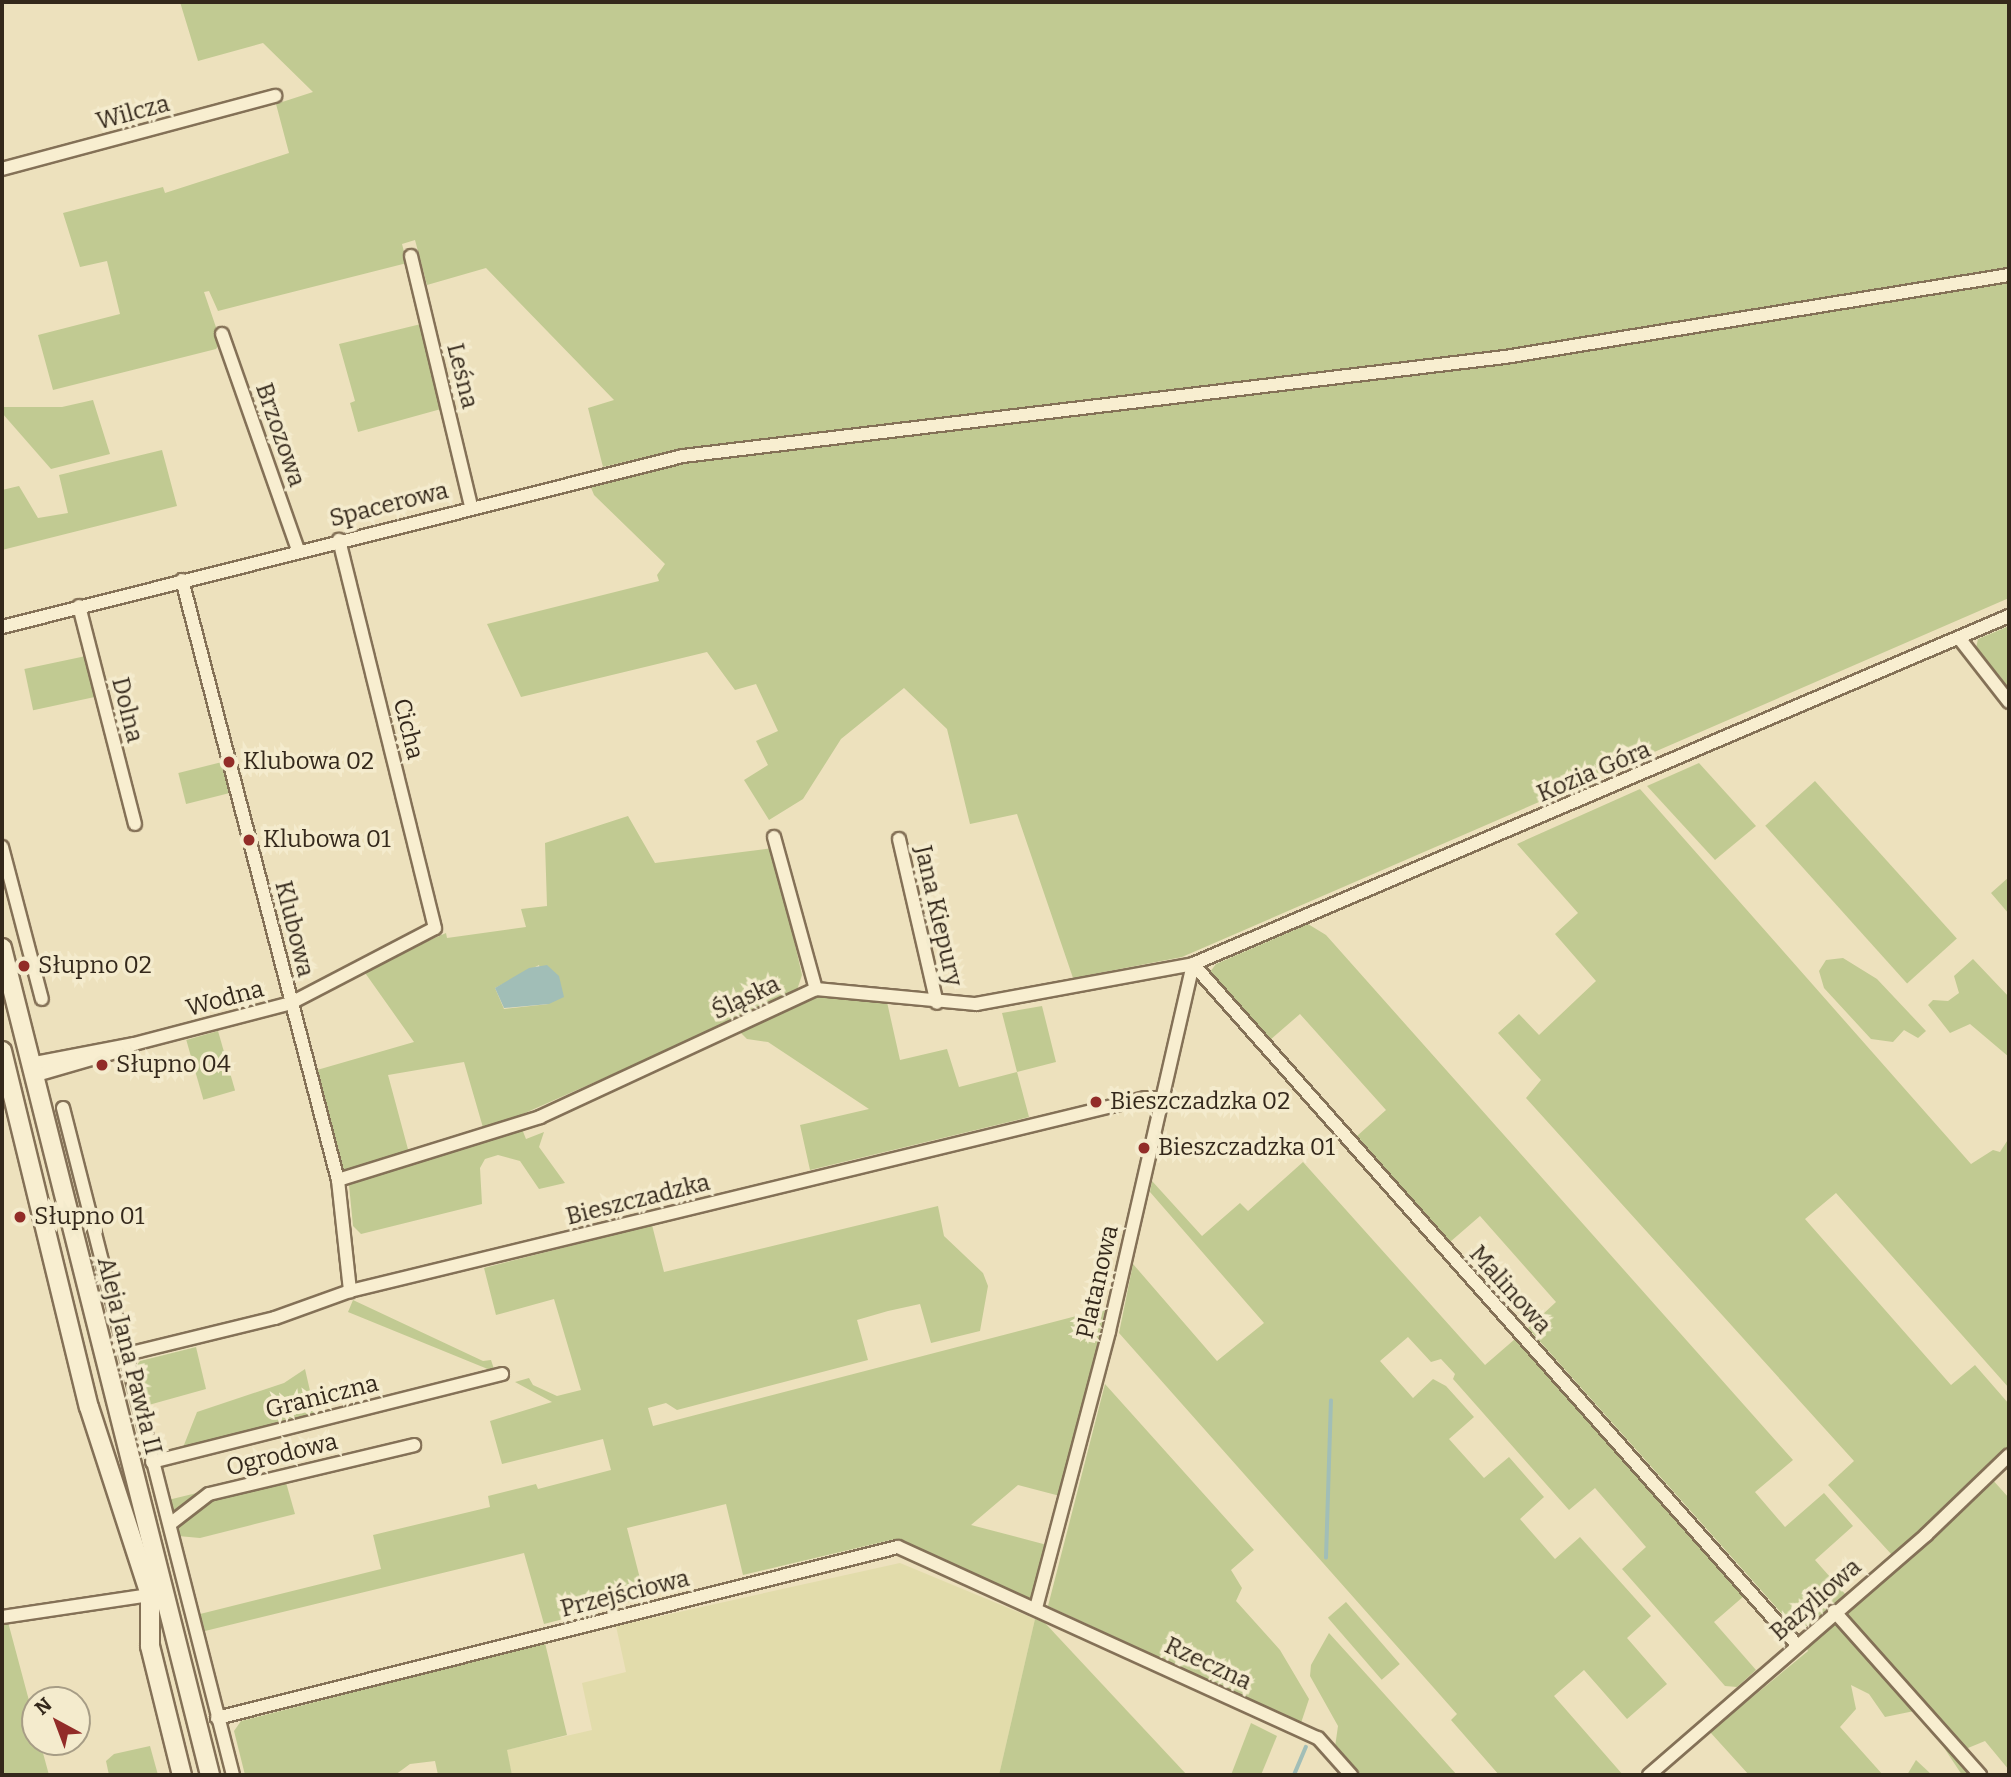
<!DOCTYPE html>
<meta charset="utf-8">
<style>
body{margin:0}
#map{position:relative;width:2011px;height:1777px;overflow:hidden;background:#ede1bd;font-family:Bitter,serif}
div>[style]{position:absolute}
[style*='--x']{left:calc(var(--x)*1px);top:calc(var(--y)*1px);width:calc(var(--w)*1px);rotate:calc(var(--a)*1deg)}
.farmland>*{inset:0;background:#e2dcab}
.green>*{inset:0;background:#c1ca92;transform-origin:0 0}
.water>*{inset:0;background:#a1beb7}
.stream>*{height:3.5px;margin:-1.75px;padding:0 1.75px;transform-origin:1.75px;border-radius:1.75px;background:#a1beb7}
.roads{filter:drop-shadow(2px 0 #847157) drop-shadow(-2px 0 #847157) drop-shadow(0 2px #847157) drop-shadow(0 -2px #847157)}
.street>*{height:12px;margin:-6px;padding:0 6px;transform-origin:6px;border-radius:6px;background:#f8eed0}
.secondary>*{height:18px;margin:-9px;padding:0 9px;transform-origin:9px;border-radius:9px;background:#f8eed0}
.dots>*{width:19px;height:19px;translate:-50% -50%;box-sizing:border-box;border:4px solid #f4ebcd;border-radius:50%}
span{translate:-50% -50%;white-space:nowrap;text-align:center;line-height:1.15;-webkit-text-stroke:7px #f4ebcd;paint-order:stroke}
.street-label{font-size:24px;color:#34281b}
.poi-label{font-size:24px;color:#34281b}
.left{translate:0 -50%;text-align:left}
.frame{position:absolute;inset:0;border:4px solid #34281b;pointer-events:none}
.north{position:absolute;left:21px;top:1686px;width:70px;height:70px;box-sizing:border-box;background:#f4ebcd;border:2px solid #a79d86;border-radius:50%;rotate:319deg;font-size:19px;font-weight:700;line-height:28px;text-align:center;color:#34281b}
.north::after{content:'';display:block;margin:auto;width:24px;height:32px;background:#922c28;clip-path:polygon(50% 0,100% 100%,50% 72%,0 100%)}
</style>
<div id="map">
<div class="farmland">
<i style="clip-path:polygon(900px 1563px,1035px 1619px,999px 1775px,512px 1775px,506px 1750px,592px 1730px,582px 1683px,626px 1672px,616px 1626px)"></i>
</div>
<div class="green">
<i style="clip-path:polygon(180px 2px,2009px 2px,2009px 598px,1182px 957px,1073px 978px,1017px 814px,970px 824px,947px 729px,904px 688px,841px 739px,803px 799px,769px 820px,744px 780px,768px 765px,756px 741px,778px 731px,756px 684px,735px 690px,707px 652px,521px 697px,487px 624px,659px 581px,657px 575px,665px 564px,594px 495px,590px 485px,679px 464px,666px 452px,603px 467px,588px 408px,614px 400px,486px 268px,427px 285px,415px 240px,402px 244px,407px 263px,218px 311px,209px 291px,204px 292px,221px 342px,216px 349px,53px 390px,38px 335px,120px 314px,107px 261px,80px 267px,63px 213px,163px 187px,165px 193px,289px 153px,276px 104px,313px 92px,263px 43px,198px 61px)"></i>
<i style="clip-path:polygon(421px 324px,441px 409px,358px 432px,350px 403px,355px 401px,339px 344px)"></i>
<i style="clip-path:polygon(93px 400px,110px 454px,51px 469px,2px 413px,2px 407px,62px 407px)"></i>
<i style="clip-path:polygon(162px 450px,177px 506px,2px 550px,2px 490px,19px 486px,38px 518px,68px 513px,59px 475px)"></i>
<i style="clip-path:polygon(2009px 626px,2009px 688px,1976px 648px,1978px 639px)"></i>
<i style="left:86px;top:656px;width:42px;height:63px;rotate:78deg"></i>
<i style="left:222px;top:762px;width:32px;height:45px;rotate:76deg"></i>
<i style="clip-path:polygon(1699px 763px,1756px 826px,1715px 860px,1647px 786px)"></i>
<i style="left:1815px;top:781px;width:212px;height:67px;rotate:48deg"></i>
<i style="clip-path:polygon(1640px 789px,1971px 1164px,1993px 1150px,2000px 1152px,2009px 1138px,2009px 1388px,1836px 1193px,1805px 1219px,1951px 1385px,1975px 1365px,2009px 1404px,2008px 1450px,1892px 1555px,1828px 1485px,1854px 1461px,1526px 1098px,1541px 1080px,1498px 1033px,1519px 1014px,1539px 1035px,1596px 981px,1555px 934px,1578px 913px,1517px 844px)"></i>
<i style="clip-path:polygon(evenodd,628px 816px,655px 863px,773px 848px,802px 975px,796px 993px,484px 1131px,464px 1062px,388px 1075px,409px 1153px,344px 1172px,317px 1070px,414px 1042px,363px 970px,446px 933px,447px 938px,526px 927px,521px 909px,547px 906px,545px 843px,628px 816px,539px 965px,549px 1004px,504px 1009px,495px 988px,539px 965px)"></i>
<i style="clip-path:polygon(2009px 877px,2009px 914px,1991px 893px)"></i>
<i style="clip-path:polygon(1308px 924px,1326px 935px,1793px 1460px,1755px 1492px,1785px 1527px,1824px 1493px,1853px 1526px,1815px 1560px,1846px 1595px,1811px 1626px,1793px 1626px,1528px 1328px,1556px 1302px,1480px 1216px,1450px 1242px,1357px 1136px,1386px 1110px,1300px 1014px,1270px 1040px,1210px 972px,1216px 964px)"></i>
<i style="clip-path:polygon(1843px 958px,1877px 979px,1926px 1031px,1918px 1038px,1904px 1030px,1893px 1042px,1871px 1039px,1824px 988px,1819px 971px,1826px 960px)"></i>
<i style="clip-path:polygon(1973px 959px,2009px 997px,2009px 1057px,1970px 1024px,1950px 1033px,1928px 1005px,1933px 1000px,1948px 1001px,1959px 993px,1954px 976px)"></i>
<i style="clip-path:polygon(821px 994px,887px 1002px,900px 1060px,947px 1049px,959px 1087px,1017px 1072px,1002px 1013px,1042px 1006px,1056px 1062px,1017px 1072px,1029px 1117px,810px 1170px,800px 1125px,869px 1109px,768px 1042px,747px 1039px,738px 1030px)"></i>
<i style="left:218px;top:1031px;width:62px;height:33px;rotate:74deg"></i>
<i style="clip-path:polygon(522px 1129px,526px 1139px,544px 1132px,539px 1147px,565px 1183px,539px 1189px,520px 1161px,498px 1155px,485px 1159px,480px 1168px,482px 1204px,361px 1234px,353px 1226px,349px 1185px)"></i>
<i style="clip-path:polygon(1303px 1162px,1485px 1365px,1515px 1339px,1744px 1596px,1714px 1622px,1756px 1670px,1737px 1687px,1725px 1686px,1622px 1569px,1646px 1547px,1595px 1488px,1569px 1510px,1453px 1379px,1455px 1374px,1441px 1359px,1431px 1362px,1408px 1337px,1380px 1361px,1413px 1398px,1433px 1379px,1446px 1386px,1474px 1417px,1449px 1439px,1484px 1478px,1509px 1457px,1544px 1497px,1520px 1519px,1555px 1559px,1580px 1537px,1651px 1616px,1627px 1638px,1667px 1684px,1627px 1719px,1584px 1670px,1554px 1696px,1623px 1775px,1499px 1775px,1451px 1720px,1457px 1714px,1119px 1333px,1133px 1264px,1217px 1361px,1264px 1323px,1150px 1192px,1152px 1181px,1202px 1236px,1240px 1203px,1248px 1211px)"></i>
<i style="clip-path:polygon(938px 1206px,944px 1236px,983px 1273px,988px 1286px,980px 1331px,931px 1343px,920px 1304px,888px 1311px,857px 1320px,868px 1360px,677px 1410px,666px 1403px,648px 1408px,653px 1426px,1107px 1308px,1060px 1496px,1018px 1485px,971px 1525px,1047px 1545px,1032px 1600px,895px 1539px,743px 1575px,726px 1504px,627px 1528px,645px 1598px,544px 1624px,524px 1553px,205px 1631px,200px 1614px,381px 1569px,373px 1535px,490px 1507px,488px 1496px,536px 1484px,538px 1489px,611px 1470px,603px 1439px,502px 1464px,490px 1421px,552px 1402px,515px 1382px,529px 1378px,533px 1385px,557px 1396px,581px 1390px,554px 1299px,496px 1315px,484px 1268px,652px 1225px,664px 1272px)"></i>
<i style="clip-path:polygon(353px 1300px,483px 1361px,491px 1360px,495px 1372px,348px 1312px)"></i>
<i style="clip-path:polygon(196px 1347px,206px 1389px,145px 1406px,136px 1366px,140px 1361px)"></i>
<i style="clip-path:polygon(305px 1369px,316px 1417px,182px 1450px,197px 1412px,284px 1383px)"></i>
<i style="clip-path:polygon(1105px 1384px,1254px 1550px,1231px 1570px,1242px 1588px,1236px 1601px,1280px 1650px,1309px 1699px,1301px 1723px,1048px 1606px)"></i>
<i style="clip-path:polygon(1991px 1478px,2009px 1498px,2009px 1770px,1985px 1741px,1968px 1748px,1979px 1775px,1962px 1775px,1919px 1710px,1885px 1717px,1869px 1694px,1851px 1685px,1856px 1709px,1840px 1727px,1883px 1775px,1749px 1775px,1710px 1732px,1808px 1651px,1806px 1647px)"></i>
<i style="clip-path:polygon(285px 1479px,295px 1514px,200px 1538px,178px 1536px,175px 1526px,211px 1496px)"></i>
<i style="clip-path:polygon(205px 1491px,177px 1513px,171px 1513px,168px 1500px)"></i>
<i style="left:1346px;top:1602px;width:82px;height:24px;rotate:49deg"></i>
<i style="clip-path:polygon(1035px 1619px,1045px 1623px,1187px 1775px,999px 1775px)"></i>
<i style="clip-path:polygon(8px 1622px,35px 1723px,35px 1742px,40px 1742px,49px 1775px,2px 1775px,2px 1623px)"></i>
<i style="clip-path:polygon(1329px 1633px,1377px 1686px,1457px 1775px,1360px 1775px,1335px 1747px,1338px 1726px,1310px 1676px,1311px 1665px)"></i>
<i style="clip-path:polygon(545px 1643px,567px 1735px,507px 1750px,512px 1775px,438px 1775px,435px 1761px,410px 1764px,395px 1775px,245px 1775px,234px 1731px,241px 1721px)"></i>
<i style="clip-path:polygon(1251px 1723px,1277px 1736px,1261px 1775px,1231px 1775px)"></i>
<i style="clip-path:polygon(150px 1746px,158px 1775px,109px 1775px,106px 1761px,114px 1754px)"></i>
<i style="clip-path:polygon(1916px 1760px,1932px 1775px,1907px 1775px)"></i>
</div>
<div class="water">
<i style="clip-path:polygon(547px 965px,559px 976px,564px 997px,549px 1004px,504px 1008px,495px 988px,529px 968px)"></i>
</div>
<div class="stream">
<i style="--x:1326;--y:1558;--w:157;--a:-88.2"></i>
<i style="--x:1294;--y:1775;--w:30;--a:-67"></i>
</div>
<div class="roads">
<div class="street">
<i style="--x:2;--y:169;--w:283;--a:-15"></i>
<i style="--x:411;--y:256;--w:257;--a:76.5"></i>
<i style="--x:222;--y:334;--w:229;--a:70.6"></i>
<i style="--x:182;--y:580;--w:620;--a:75.43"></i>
<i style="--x:338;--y:1180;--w:112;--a:83.8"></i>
<i style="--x:79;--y:606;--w:225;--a:75.6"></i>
<i style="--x:2;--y:627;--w:702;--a:-14.1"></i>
<i style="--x:683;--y:456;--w:828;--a:-6.87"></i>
<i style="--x:1505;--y:357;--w:511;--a:-9.24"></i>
<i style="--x:1959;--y:638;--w:81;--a:52"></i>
<i style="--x:774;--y:837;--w:158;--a:74.6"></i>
<i style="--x:899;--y:839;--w:168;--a:77"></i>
<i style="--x:2;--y:847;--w:157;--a:75.3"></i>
<i style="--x:1193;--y:964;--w:909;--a:48.43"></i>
<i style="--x:30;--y:1064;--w:106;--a:-10.9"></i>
<i style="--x:134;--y:1044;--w:162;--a:-14.6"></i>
<i style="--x:291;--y:1003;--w:162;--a:-27.5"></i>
<i style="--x:435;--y:928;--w:400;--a:-103.9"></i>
<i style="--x:33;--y:1076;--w:97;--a:-16.2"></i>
<i style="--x:63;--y:1108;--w:688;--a:75.7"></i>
<i style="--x:338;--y:1180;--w:212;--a:-17.3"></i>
<i style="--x:540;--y:1117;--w:304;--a:-24.9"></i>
<i style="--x:816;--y:989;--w:161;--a:5.4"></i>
<i style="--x:976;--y:1004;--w:221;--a:-10.4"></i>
<i style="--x:1193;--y:964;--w:887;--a:-23.1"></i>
<i style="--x:127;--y:1354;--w:152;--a:-13.7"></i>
<i style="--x:275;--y:1318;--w:80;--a:-19.8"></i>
<i style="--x:350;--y:1291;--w:818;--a:-13.65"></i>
<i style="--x:1145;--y:1098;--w:17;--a:0"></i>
<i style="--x:152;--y:1462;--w:361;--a:-14.1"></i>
<i style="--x:170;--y:1524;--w:49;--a:-37.6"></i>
<i style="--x:209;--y:1494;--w:211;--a:-13.4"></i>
<i style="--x:1036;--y:1608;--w:286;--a:-75.2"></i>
<i style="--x:1109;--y:1331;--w:376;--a:-77.1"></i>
<i style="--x:1834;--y:1611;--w:220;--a:48.3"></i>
<i style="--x:2;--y:1617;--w:150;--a:-8.5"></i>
<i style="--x:217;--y:1718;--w:702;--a:-14.1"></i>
<i style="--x:898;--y:1547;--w:461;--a:24.5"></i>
<i style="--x:1318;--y:1738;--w:50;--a:48.3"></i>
<i style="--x:1649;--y:1775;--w:367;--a:-40.9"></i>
<i style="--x:1926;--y:1535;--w:115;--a:-43.9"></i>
</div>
<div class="secondary">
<i style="--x:2;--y:948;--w:853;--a:75.88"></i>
<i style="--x:2;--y:1051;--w:366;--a:76.3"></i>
<i style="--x:89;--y:1407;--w:198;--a:72"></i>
<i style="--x:150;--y:1595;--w:51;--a:90"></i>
<i style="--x:150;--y:1646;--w:133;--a:76.1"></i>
</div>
</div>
<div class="dots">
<i style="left:229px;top:762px;background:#922c28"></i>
<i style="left:249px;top:840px;background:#922c28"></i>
<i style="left:24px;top:966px;background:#922c28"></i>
<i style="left:102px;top:1065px;background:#922c28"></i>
<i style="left:1096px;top:1102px;background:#922c28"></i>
<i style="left:1144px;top:1148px;background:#922c28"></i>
<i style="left:20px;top:1217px;background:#922c28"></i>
</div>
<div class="street-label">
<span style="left:133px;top:113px;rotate:-15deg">Wilcza</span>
<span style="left:462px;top:376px;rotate:76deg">Leśna</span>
<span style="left:280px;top:435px;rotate:71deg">Brzozowa</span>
<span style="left:389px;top:505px;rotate:-14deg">Spacerowa</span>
<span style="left:127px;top:710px;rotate:76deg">Dolna</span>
<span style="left:408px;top:729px;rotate:76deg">Cicha</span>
<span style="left:1594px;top:772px;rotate:-23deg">Kozia Góra</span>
<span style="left:938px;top:916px;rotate:77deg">Jana Kiepury</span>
<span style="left:294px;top:929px;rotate:76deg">Klubowa</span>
<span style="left:746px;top:998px;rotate:-25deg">Śląska</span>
<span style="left:225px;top:999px;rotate:-15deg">Wodna</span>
<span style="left:638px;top:1200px;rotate:-14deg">Bieszczadzka</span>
<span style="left:1098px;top:1282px;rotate:-77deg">Platanowa</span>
<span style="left:1510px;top:1290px;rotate:48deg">Malinowa</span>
<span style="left:129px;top:1356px;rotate:76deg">Aleja Jana Pawła II</span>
<span style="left:322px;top:1397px;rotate:-14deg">Graniczna</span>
<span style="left:282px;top:1455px;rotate:-14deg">Ogrodowa</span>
<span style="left:625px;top:1594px;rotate:-14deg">Przejściowa</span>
<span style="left:1816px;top:1600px;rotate:-41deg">Bazyliowa</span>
<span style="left:1208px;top:1664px;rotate:25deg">Rzeczna</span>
</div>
<div class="poi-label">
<span class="left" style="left:243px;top:762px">Klubowa 02</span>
<span class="left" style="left:263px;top:840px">Klubowa 01</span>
<span class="left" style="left:38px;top:966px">Słupno 02</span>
<span class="left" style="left:116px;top:1065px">Słupno 04</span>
<span class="left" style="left:1110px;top:1102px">Bieszczadzka 02</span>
<span class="left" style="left:1158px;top:1148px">Bieszczadzka 01</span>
<span class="left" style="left:34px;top:1217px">Słupno 01</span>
</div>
<div class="frame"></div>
<div class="north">N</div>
</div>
